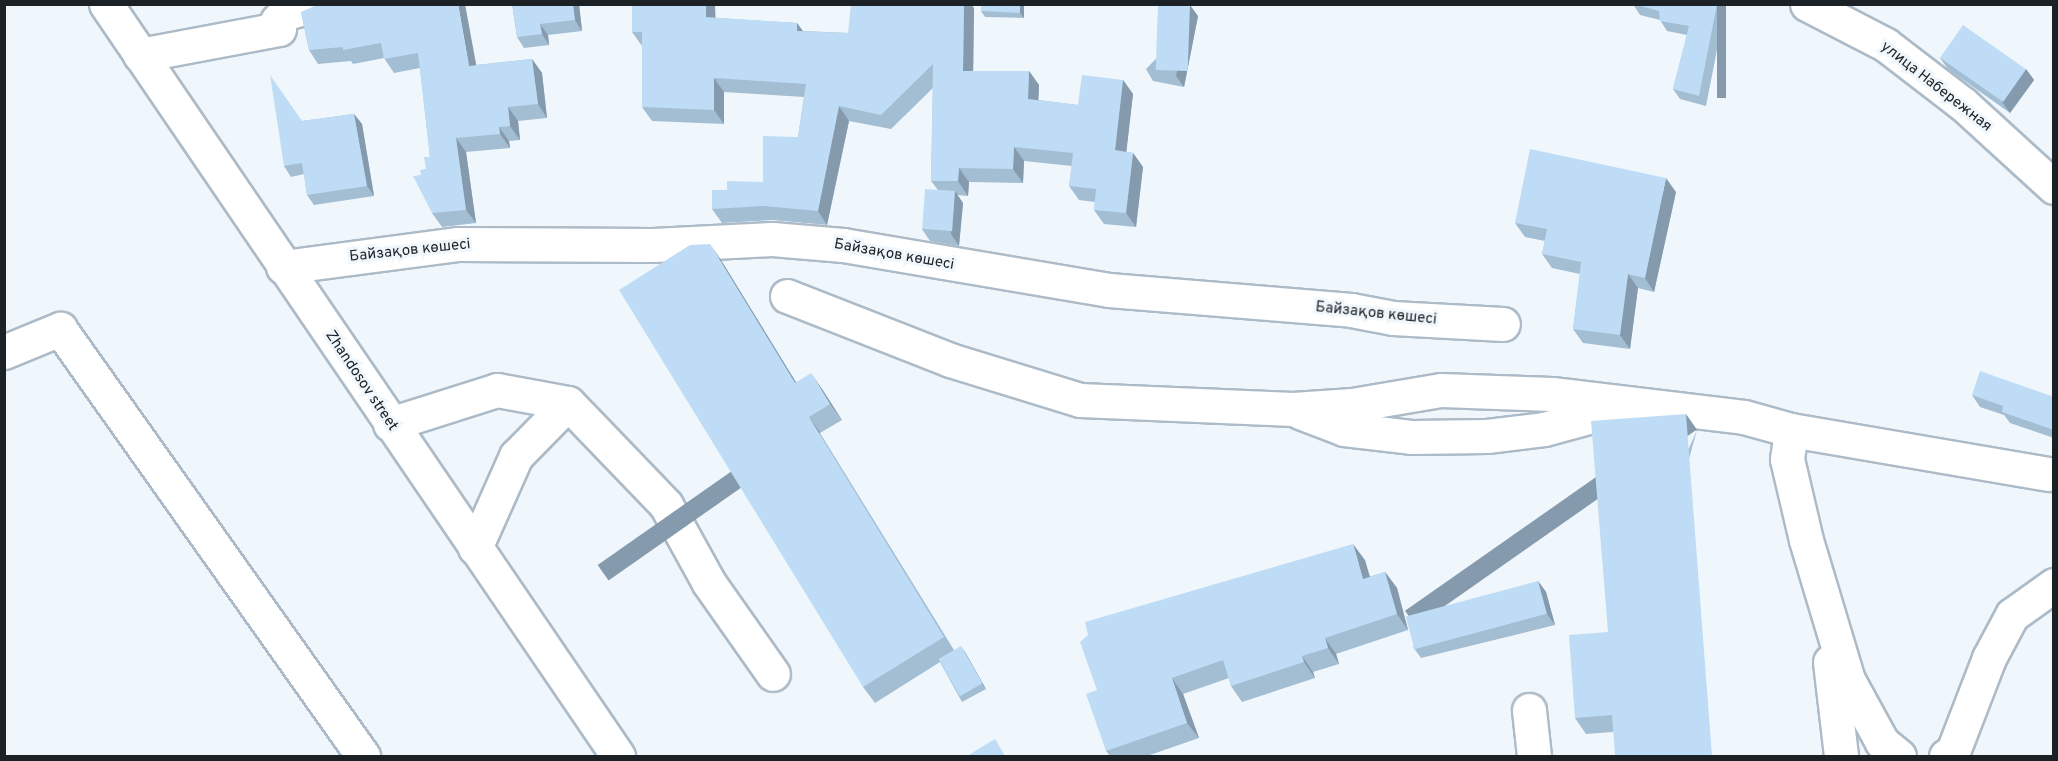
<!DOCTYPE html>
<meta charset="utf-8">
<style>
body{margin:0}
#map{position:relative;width:2058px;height:761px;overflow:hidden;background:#f0f7fc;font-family:Overpass,sans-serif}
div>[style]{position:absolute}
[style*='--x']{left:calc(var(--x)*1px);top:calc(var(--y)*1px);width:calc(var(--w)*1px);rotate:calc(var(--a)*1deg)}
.roads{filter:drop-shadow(2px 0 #acbbc7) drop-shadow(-2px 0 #acbbc7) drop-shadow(0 2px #acbbc7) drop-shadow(0 -2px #acbbc7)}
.minor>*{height:33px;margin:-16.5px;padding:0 16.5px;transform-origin:16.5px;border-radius:16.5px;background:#fff}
.major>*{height:33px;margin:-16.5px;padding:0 16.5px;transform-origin:16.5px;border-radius:16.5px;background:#fff}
.wall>*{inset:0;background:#a3bdd3}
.shaded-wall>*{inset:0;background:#859aac;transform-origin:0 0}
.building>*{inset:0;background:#bedcf5;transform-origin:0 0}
span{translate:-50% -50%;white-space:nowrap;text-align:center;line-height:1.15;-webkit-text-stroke:6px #f0f7fc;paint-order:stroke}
.street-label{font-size:15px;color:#1c2126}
.frame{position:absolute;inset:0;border:6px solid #1c2126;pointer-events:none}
</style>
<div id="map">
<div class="roads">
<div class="minor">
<i style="--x:1807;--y:4;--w:89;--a:27.4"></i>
<i style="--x:1886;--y:45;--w:97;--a:37.5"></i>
<i style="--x:1963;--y:104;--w:123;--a:42.4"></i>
<i style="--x:140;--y:55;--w:141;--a:-10.6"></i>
<i style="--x:279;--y:29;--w:8;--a:-104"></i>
<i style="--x:277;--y:21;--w:9;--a:-49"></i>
<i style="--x:283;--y:14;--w:36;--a:-16"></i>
<i style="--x:283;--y:267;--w:177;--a:-7.5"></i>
<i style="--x:458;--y:244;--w:195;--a:0.3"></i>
<i style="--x:653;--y:245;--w:119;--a:-2.9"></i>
<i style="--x:772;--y:239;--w:71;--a:4.8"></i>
<i style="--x:843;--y:245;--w:270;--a:9.6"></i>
<i style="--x:1109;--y:290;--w:243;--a:4.7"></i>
<i style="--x:1351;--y:310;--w:43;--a:10.8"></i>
<i style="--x:1393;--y:318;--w:110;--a:3.1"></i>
<i style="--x:787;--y:296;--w:175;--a:21.4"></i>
<i style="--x:950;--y:360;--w:136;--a:17.1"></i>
<i style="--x:1080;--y:400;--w:213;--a:2.4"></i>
<i style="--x:1293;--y:409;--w:59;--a:-3.9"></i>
<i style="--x:1352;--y:405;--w:90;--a:-9.6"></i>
<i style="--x:1441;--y:390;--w:111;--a:2.1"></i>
<i style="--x:1552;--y:394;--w:193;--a:6.8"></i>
<i style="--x:1744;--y:417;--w:49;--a:15.5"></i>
<i style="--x:4;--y:352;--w:61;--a:-22.3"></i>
<i style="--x:60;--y:329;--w:524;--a:54.64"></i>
<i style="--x:1300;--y:412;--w:47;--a:21.1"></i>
<i style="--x:1344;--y:429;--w:67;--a:6.8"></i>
<i style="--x:1411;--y:437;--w:76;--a:-0.8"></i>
<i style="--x:1487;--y:436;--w:57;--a:-7"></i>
<i style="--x:1544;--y:429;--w:81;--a:-15.1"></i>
<i style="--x:390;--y:424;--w:112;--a:-17.6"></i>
<i style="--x:497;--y:390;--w:72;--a:10.4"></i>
<i style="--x:568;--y:403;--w:141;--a:46.1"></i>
<i style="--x:666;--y:505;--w:89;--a:61.1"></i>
<i style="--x:709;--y:583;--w:111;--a:54.9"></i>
<i style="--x:475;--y:548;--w:101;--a:-66"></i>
<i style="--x:516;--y:456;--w:74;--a:-45.5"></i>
<i style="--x:1830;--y:662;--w:95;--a:83.3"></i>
<i style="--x:1529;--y:710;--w:46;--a:83.8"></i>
<i style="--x:1899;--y:756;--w:22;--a:-141"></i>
<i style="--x:1882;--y:742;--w:71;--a:-118.7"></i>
<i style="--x:1848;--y:680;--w:146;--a:-106.7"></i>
<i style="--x:1806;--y:540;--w:83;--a:-103.2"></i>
<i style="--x:1787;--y:459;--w:29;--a:-82"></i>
<i style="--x:1791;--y:430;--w:261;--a:9.7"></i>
<i style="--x:1946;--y:756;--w:6;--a:-18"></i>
<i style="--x:1952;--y:754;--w:103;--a:-68.9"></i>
<i style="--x:1989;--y:658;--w:49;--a:-61.9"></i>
<i style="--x:2012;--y:615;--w:52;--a:-35.5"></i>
</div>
<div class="major">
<i style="--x:106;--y:4;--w:910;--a:55.75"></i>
</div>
</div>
<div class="wall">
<i style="clip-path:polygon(512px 4px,579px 4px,582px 31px,548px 35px,549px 45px,524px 48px,517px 37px)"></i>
<i style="clip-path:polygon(981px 4px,1024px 4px,1024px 18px,985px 17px,981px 11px)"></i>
<i style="clip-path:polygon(1633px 4px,1726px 4px,1706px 106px,1680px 99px,1673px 89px,1687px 35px,1667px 31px,1660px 20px,1640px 15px)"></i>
<i style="clip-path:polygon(974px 8px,973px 71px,1029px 71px,1039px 85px,1038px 100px,1078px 105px,1123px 80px,1133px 94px,1126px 152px,1133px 153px,1143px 167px,1136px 227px,1104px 224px,1094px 210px,1095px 202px,1079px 200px,1069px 186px,1072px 166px,1024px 161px,1023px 183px,969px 182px,968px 196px,957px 195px,963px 203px,959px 246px,930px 241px,922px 229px,938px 190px,931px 181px,933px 88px,891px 129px,849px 121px,827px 225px,773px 220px,722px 223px,712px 209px,727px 190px,763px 182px,798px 137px,804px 97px,724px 92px,724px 124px,652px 121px,642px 107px,642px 46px,632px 32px,716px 18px,797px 23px,803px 31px,848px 33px)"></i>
<i style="clip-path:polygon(301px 12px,476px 65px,532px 59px,542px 73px,547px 118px,518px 121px,520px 140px,509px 141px,510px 148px,466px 152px,476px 223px,442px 227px,432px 213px,421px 175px,426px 169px,430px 157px,420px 68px,394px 73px,384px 58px,353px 64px,351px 61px,318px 64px,309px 50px)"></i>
<i style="clip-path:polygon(1198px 16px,1184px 87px,1153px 81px,1146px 69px)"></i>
<i style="clip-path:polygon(1940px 58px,2026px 69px,2034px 80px,2010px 113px,1948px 69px)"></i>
<i style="clip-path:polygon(354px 114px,362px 124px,374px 196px,314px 205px,307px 195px,304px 174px,291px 177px,284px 166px,302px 121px)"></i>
<i style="clip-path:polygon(1676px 192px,1654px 292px,1638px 288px,1630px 349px,1583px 343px,1573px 329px,1580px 274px,1552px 268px,1542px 254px,1545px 241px,1525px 237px,1515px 223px)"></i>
<i style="clip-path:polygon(721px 260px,796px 382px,822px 389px,842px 420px,820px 433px,954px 650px,965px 652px,986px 689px,962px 702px,940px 662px,875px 703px,863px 687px)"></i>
<i style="clip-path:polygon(1972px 395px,2054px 397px,2054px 438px,2010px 423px,2004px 415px,1980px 407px)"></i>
<i style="clip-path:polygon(1697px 430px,1613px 732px,1586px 734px,1575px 718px,1608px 632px)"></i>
<i style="clip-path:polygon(1365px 560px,1369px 577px,1385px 572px,1397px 588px,1408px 630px,1336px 654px,1339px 664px,1313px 672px,1315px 678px,1242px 702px,1231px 686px,1229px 678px,1183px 694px,1199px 738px,1147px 756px,1110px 756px,1106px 751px,1097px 690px)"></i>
<i style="clip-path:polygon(1538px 581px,1546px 592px,1555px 625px,1421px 658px,1413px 647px)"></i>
</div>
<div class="shaded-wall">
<i style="clip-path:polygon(458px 4px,465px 4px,479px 80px,469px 66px)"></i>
<i style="clip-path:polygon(573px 4px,579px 4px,582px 31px,575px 20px)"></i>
<i style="clip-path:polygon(706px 4px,715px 4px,716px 31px,706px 17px)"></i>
<i style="clip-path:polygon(964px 4px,971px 4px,974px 8px,973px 85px,963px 71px)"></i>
<i style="clip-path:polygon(1020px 4px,1024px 4px,1024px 18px,1020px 13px)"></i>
<i style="left:1717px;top:4px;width:9px;height:94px"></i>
<i style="clip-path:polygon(1190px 5px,1198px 16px,1184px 87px,1176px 76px)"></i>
<i style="clip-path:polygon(797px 23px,807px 37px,797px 31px)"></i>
<i style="clip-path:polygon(540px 24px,548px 35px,549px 45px,542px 34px)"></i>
<i style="clip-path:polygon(532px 59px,542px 73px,547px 118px,538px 104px)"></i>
<i style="clip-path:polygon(2026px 69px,2034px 80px,2010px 113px,2002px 102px)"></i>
<i style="clip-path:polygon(1029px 71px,1039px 85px,1038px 113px,1028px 99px)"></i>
<i style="clip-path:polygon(714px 78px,724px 92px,724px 124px,714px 110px)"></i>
<i style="clip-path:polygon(1123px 80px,1133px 94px,1125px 164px,1115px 150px)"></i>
<i style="clip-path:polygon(839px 106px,849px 121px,827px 225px,818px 211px)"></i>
<i style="clip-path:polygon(508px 107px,518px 121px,520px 140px,510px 126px)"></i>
<i style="clip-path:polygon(354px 114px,362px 124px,374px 196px,367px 186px)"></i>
<i style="clip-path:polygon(499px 127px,509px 141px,510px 148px,500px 134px)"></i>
<i style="clip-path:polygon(456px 138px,466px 152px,476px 223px,466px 210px)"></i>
<i style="clip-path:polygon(1014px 147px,1024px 161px,1023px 183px,1013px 169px)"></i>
<i style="clip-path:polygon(1133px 153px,1143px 167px,1136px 227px,1126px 213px)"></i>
<i style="clip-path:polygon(959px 168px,969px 182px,968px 196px,958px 181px)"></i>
<i style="clip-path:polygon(1666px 178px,1676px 192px,1654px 292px,1645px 278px)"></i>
<i style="clip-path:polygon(955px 191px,963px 203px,959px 246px,951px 234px)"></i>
<i style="clip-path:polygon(710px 244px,721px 260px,806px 399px,795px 383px)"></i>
<i style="clip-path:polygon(1628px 274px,1638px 288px,1630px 349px,1620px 335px)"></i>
<i style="clip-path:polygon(811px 373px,822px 389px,842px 420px,830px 404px)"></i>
<i style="left:1686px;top:414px;width:19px;height:343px;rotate:55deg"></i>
<i style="left:809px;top:417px;width:19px;height:258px;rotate:55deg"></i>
<i style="clip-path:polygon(1353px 544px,1365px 560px,1375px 594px,1363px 579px)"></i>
<i style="clip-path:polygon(1385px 572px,1397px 588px,1408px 630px,1397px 614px)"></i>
<i style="clip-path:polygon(1538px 581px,1546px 592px,1555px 625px,1547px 614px)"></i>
<i style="clip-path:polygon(1325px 638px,1336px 654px,1339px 664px,1328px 648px)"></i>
<i style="clip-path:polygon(961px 646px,965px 652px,986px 689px,982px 683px)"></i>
<i style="clip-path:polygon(1302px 656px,1313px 672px,1315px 678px,1304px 662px)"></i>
<i style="clip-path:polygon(1172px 678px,1183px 694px,1199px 738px,1187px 723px)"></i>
</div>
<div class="building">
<i style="clip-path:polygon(319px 4px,458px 4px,469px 66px,532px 59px,538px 104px,508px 107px,510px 126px,499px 127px,500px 134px,456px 138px,466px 210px,432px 213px,413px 176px,421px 175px,420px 170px,426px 169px,424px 157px,430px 157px,418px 53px,384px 59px,381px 43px,343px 50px,343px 47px,309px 50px,301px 12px)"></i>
<i style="clip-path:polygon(512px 4px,573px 4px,575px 20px,540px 24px,542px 34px,517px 37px)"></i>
<i style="clip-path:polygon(632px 4px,706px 4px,706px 17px,797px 23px,797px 31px,848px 33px,851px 4px,964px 4px,963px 71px,1029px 71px,1028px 99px,1078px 105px,1082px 75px,1123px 80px,1115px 150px,1133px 153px,1126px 213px,1094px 210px,1096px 189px,1069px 186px,1073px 153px,1014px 147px,1013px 169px,959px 168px,958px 181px,931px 181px,933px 64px,881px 115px,839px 106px,818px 211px,764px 206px,712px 209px,712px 190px,727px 190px,727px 181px,763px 182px,763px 136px,798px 137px,806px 84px,714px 78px,714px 110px,642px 107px,642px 32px,632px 32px)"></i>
<i style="clip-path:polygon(981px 4px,1020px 4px,1020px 13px,981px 11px)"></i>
<i style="left:1158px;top:4px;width:32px;height:66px;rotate:2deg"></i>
<i style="clip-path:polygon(1717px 4px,1699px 96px,1673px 89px,1689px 26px,1660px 21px,1659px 11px,1633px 4px)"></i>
<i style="left:1963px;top:25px;width:77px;height:40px;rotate:35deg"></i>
<i style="clip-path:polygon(270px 75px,302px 121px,354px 114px,367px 186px,307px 195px,302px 163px,284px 166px)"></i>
<i style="clip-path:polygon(1530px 149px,1666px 178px,1645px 278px,1628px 274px,1620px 335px,1573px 329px,1581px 262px,1542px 254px,1547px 229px,1515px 223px)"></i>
<i style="left:925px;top:189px;width:30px;height:40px;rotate:4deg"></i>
<i style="clip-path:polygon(710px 244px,795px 383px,811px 373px,830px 404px,809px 417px,944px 637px,863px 687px,619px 290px,690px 245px)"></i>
<i style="clip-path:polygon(1980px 371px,2054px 397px,2054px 430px,2002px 412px,2003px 406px,1972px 395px)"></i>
<i style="clip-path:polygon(1686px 414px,1712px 756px,1615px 756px,1612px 715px,1575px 718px,1569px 635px,1608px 632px,1591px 421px)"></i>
<i style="clip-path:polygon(1353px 544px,1363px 579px,1385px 572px,1397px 614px,1325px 638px,1328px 648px,1302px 656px,1304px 662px,1231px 686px,1223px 660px,1172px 678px,1187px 723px,1106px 751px,1086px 694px,1097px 690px,1080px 642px,1088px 635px,1085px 622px)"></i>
<i style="left:1538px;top:581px;width:34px;height:137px;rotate:75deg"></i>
<i style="left:961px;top:646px;width:43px;height:26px;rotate:60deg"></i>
<i style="clip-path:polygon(995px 739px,1005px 756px,967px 756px)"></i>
</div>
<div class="street-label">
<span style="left:1936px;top:87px;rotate:38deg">улица Набережная</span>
<span style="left:410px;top:251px;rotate:-6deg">Байзақов көшесі</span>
<span style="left:894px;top:255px;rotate:10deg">Байзақов көшесі</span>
<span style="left:1376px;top:314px;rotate:6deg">Байзақов көшесі</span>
<span style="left:361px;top:381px;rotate:56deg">Zhandosov street</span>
</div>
<div class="frame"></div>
</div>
